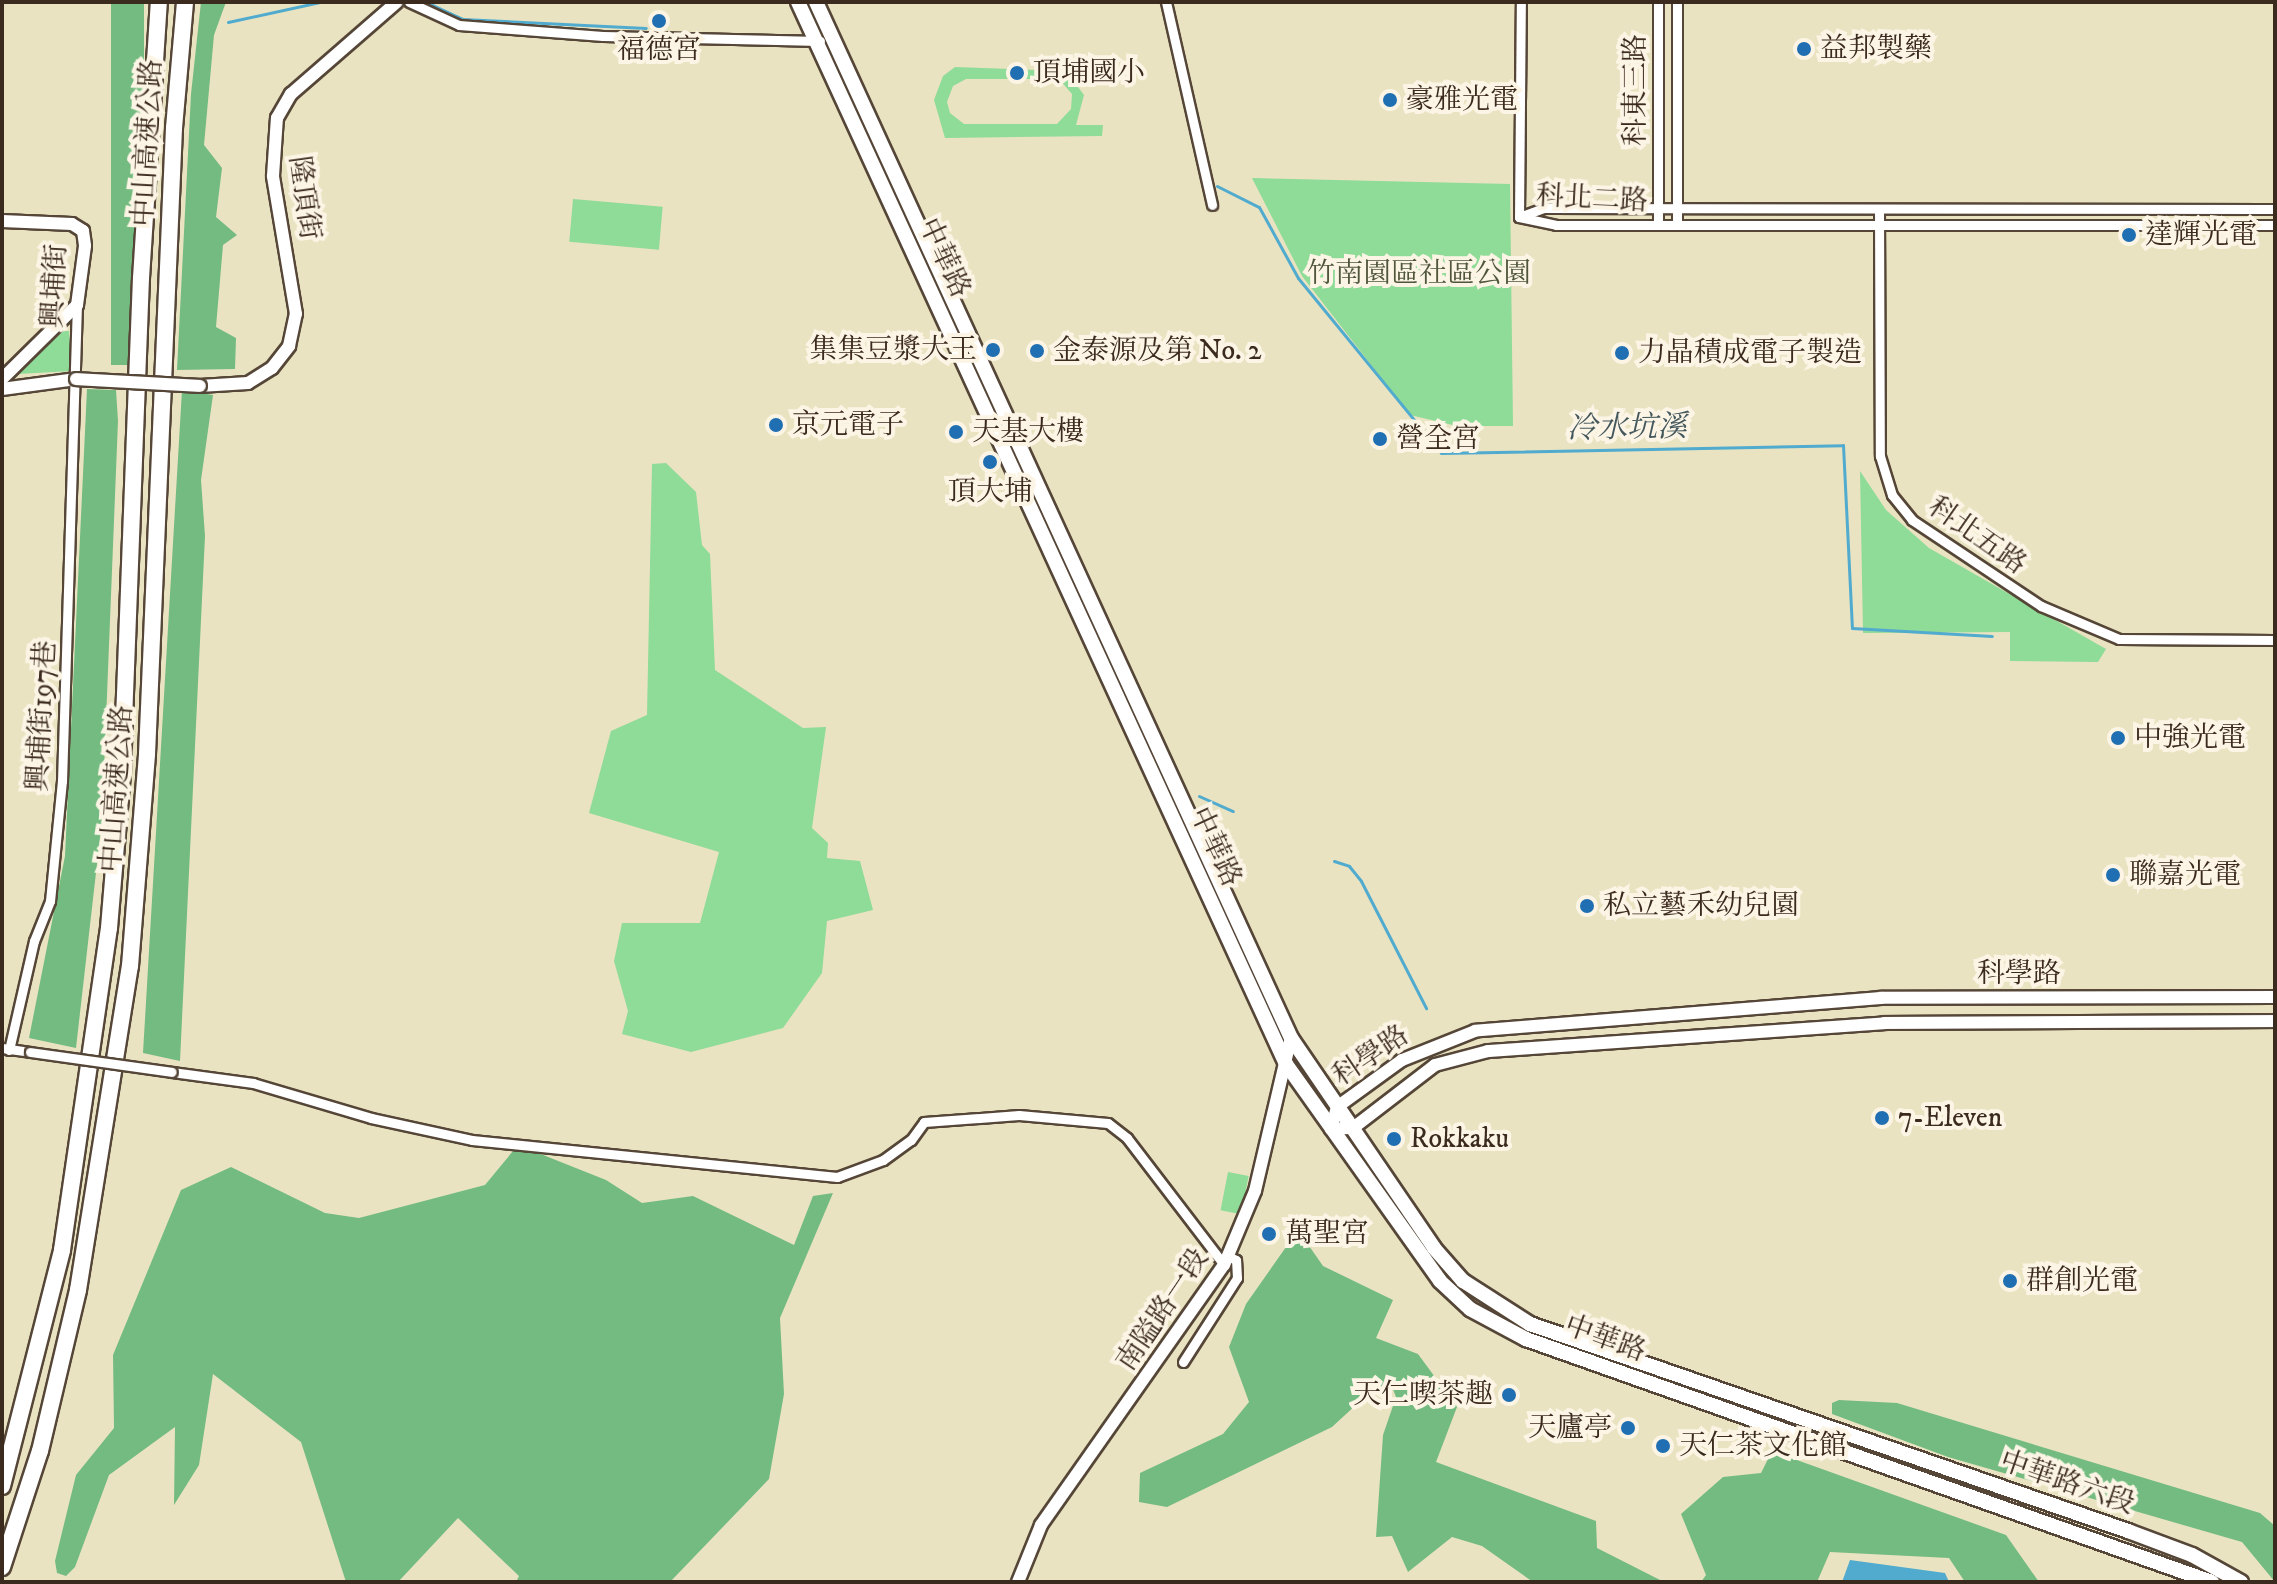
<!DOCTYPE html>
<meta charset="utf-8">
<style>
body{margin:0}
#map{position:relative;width:2277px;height:1584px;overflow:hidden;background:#e9e3c2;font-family:"IM FELL DW Pica","Noto Serif TC",serif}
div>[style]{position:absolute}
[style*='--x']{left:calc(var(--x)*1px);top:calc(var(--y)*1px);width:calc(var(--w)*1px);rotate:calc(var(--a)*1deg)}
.green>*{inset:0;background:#8fdb98;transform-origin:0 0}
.forest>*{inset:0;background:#73bb80;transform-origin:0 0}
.water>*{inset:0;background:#51abce}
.stream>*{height:3px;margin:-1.5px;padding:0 1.5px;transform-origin:1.5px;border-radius:1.5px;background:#51abce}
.roads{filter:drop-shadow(2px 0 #554637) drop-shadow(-2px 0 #554637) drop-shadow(0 2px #554637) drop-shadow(0 -2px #554637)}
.street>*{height:9px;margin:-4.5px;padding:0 4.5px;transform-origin:4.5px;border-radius:4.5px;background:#fff}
.secondary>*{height:12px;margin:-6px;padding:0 6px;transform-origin:6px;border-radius:6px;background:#fff}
.primary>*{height:14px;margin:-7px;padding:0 7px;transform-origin:7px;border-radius:7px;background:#fff}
.highway>*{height:16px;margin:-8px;padding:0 8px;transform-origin:8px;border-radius:8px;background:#fff}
.bridges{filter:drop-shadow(2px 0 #554637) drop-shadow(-2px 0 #554637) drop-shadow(0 2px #554637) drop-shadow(0 -2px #554637)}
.street-bridge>*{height:9px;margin:-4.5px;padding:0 4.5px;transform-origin:4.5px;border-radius:4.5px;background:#fff}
.secondary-bridge>*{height:12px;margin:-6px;padding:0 6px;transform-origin:6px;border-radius:6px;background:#fff}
.dots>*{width:22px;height:22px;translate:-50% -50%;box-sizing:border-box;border:4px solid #fcf5e5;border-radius:50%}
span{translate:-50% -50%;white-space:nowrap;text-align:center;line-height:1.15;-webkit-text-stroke:8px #fcf5e5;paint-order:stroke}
.poi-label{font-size:28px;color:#3b2a1e}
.left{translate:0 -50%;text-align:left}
.right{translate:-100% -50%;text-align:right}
.street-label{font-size:28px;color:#3b2a1e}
.park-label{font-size:28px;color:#50563c}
.water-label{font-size:30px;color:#43575c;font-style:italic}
.frame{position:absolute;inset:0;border:4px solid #3b2a1e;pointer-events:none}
</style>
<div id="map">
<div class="green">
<i style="clip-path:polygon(evenodd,955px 67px,1066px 71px,1084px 95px,1076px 125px,1103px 125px,1102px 136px,945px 138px,934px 100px,943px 76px,955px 67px,966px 79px,1059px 79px,1072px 94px,1071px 109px,1057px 124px,964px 124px,950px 113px,947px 102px,953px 86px,966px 79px)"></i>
<i style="clip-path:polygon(1252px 178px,1510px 184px,1513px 426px,1457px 426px,1410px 415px,1302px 276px)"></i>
<i style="left:573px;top:199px;width:90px;height:43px;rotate:5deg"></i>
<i style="clip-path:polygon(63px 331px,69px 331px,72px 371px,18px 374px)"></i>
<i style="clip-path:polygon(666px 463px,696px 492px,702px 545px,710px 554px,715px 670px,803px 728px,826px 727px,812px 828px,828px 843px,827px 858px,860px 861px,873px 910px,827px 921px,822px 973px,783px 1028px,691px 1052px,622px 1034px,628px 1011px,614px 961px,622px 923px,700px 923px,719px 852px,589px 813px,611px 731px,647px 715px,652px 464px)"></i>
<i style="clip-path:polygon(1860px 471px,1886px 510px,1929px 548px,2106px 649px,2098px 662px,2010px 661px,2010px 632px,1863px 633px)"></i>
<i style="left:1228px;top:1172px;width:21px;height:39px;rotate:11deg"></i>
</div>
<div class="forest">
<i style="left:111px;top:2px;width:33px;height:363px"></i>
<i style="clip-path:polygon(201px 2px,226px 2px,214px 35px,204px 145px,222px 168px,216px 217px,237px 235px,223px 245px,216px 327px,236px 338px,235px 369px,177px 370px,191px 94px)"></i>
<i style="clip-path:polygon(87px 389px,116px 390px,118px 421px,102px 820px,76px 1048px,29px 1038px,65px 856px)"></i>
<i style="clip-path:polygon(182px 390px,213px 395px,201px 480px,205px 536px,180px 1061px,143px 1053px)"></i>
<i style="clip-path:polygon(518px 1145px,606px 1180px,642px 1203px,693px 1196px,794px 1245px,813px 1196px,833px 1193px,780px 1318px,784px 1394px,769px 1479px,670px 1582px,516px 1582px,519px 1576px,458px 1518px,398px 1582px,346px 1582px,301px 1442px,213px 1374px,199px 1465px,174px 1505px,175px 1427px,109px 1475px,75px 1567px,66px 1576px,57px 1573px,55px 1561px,76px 1475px,114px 1428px,113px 1355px,181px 1190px,231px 1167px,325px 1213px,359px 1218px,485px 1185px)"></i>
<i style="clip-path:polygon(1298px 1230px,1323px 1266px,1393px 1300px,1376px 1338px,1418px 1354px,1457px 1407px,1436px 1462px,1596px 1521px,1597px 1548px,1664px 1582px,1533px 1582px,1482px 1546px,1452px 1537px,1408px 1572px,1392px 1536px,1376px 1537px,1383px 1435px,1396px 1397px,1391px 1384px,1370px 1392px,1332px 1427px,1167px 1507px,1139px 1502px,1140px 1473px,1223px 1434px,1249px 1402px,1229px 1347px,1246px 1304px)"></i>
<i style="clip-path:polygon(1839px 1400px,1897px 1403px,2260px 1513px,2275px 1526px,2275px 1582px,2242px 1542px,1948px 1457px,1832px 1414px,1832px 1403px)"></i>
<i style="clip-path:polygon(1772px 1451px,2006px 1535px,2039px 1582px,1965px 1582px,1949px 1558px,1830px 1552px,1817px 1582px,1701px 1582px,1706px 1575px,1681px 1514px,1723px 1477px,1761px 1473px)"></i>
</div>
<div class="water">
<i style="clip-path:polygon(1850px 1560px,1945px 1573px,1949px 1582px,1842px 1582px)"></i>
</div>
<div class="stream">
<i style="--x:426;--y:2;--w:40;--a:25"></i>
<i style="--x:462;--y:19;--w:184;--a:2.8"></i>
<i style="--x:228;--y:22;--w:94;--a:-12.3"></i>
<i style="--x:1217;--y:186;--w:47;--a:26.6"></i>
<i style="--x:1259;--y:207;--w:81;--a:61.2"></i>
<i style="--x:1298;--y:278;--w:226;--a:50.7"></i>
<i style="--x:1441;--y:453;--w:402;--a:-1.1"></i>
<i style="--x:1843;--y:445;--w:183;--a:87.2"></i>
<i style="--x:1852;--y:628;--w:140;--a:3.3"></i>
<i style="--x:1199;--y:796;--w:37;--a:24"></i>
<i style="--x:1334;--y:861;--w:16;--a:18"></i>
<i style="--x:1349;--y:866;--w:19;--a:51"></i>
<i style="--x:1361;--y:881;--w:143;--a:62.9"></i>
</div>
<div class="roads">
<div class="street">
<i style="--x:409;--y:2;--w:55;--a:24.7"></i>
<i style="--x:459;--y:25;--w:144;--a:4.4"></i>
<i style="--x:603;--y:36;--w:217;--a:1.3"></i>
<i style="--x:1166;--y:2;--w:208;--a:77.2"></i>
<i style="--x:1658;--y:2;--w:223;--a:90"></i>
<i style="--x:1677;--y:2;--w:223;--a:90"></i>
<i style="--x:1879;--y:209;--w:247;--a:89.8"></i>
<i style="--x:1880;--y:456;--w:41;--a:72.9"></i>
<i style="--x:1892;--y:495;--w:32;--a:51"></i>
<i style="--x:1912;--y:520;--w:155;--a:33.7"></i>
<i style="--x:2041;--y:606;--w:85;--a:22.9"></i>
<i style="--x:2119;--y:639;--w:156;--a:0.4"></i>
<i style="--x:1519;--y:217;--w:38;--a:12"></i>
<i style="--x:1556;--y:225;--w:719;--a:0"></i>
<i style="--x:1519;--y:217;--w:27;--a:-20"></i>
<i style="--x:1544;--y:208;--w:731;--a:0.08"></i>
<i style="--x:1519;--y:217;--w:215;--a:-89.5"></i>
<i style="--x:2;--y:1048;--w:28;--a:8"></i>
<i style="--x:9;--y:1050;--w:112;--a:-77.1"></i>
<i style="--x:34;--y:941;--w:43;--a:-68.2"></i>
<i style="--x:50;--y:901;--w:121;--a:-84.3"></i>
<i style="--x:62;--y:781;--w:476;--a:-88.2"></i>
<i style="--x:172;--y:1072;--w:82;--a:7.7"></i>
<i style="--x:253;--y:1083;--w:123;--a:16.5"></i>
<i style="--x:371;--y:1118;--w:103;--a:12.3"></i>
<i style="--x:472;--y:1140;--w:367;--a:5.8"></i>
<i style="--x:837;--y:1177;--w:49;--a:-20.3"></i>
<i style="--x:883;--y:1160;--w:34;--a:-36"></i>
<i style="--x:911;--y:1140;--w:22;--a:-54"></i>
<i style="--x:924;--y:1122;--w:95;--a:-4.2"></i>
<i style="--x:1019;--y:1115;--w:89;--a:5.1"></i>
<i style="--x:1108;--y:1123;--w:24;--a:38"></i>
<i style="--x:1127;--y:1138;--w:160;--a:52.6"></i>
<i style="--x:1183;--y:1362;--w:100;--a:-57.3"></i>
<i style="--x:1237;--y:1278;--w:18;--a:-93"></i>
<i style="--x:1236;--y:1260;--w:9;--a:-153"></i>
</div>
<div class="secondary">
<i style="--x:2;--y:221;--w:70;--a:2.5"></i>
<i style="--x:72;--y:224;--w:13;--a:32"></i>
<i style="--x:83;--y:231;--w:15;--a:82"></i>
<i style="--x:85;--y:246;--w:60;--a:97.7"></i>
<i style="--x:77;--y:305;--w:105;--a:135.4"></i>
<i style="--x:200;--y:386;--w:48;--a:-3.6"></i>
<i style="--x:248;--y:383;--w:28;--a:-32"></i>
<i style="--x:272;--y:368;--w:28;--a:-52"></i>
<i style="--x:289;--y:346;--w:33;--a:-78"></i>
<i style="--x:296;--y:314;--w:140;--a:-99.5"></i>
<i style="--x:273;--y:176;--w:58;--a:-86.1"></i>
<i style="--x:277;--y:118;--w:28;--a:-60"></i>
<i style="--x:291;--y:94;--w:140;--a:-41"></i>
<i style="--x:2;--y:389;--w:75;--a:-7.7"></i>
<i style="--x:2275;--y:997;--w:394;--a:179.9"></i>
<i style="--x:1881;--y:998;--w:407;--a:175.4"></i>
<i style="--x:1475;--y:1031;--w:79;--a:158.3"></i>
<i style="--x:1402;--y:1060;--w:80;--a:144.1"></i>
<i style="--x:1337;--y:1107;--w:23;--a:105"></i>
<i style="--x:1331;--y:1129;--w:22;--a:-3"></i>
<i style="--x:1353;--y:1128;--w:103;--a:-37.5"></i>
<i style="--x:1435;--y:1065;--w:55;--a:-14.8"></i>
<i style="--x:1488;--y:1051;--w:397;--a:-4"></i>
<i style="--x:1884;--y:1023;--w:391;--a:-0.3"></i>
<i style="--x:1018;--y:1582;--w:61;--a:-68"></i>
<i style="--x:1041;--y:1525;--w:318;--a:-54.9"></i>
<i style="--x:1224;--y:1265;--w:80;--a:-67.3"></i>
<i style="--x:1255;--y:1191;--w:157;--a:-76.8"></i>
</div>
<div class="primary">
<i style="--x:798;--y:2;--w:1169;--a:65.32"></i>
<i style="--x:1286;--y:1064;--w:266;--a:54.6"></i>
<i style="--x:1440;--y:1281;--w:41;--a:43"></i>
<i style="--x:1470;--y:1309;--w:64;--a:28.2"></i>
<i style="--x:1526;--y:1339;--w:728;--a:19.51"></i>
<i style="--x:816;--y:2;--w:1140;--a:65.37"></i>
<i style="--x:1291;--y:1038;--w:254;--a:55.7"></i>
<i style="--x:1434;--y:1248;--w:44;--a:48.7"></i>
<i style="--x:1463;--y:1281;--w:80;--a:32.7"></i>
<i style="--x:1530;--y:1324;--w:633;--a:19.09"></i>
<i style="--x:2128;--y:1531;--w:68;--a:20.6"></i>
<i style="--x:2192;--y:1555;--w:56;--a:28.9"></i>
</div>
<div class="highway">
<i style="--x:2;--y:1486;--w:244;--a:-75.7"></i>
<i style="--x:62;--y:1250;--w:325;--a:-81.7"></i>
<i style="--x:109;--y:928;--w:157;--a:-85.2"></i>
<i style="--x:122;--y:772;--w:494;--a:-87.8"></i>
<i style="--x:141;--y:278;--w:277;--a:-86.3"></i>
<i style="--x:2;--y:1567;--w:122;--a:-71.9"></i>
<i style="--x:40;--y:1451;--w:165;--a:-76.7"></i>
<i style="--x:78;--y:1290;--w:328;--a:-80.9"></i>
<i style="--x:130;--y:966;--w:213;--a:-85.4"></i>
<i style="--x:147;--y:754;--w:627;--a:-87.53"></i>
<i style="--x:174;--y:128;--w:126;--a:-85"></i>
</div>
</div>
<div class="bridges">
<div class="street-bridge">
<i style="--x:30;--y:1052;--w:143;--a:8"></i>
</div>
<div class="secondary-bridge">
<i style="--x:76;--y:379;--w:124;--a:3.2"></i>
</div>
</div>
<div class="dots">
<i style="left:659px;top:21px;background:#1f6fb2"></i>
<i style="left:1804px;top:49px;background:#1f6fb2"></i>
<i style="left:1017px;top:73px;background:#1f6fb2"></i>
<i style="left:1390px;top:100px;background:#1f6fb2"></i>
<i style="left:2129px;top:235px;background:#1f6fb2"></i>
<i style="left:993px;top:350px;background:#1f6fb2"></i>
<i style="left:1037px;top:351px;background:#1f6fb2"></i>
<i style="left:1622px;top:353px;background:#1f6fb2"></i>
<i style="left:776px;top:425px;background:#1f6fb2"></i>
<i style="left:956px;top:432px;background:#1f6fb2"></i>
<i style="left:1380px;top:439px;background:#1f6fb2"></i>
<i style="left:990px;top:462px;background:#1f6fb2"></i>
<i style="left:2118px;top:738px;background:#1f6fb2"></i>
<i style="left:2113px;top:875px;background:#1f6fb2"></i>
<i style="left:1587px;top:906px;background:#1f6fb2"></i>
<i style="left:1882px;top:1118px;background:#1f6fb2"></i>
<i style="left:1394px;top:1139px;background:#1f6fb2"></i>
<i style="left:1269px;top:1234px;background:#1f6fb2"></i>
<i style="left:2010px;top:1281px;background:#1f6fb2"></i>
<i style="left:1509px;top:1395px;background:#1f6fb2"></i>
<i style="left:1628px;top:1428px;background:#1f6fb2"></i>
<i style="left:1663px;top:1446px;background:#1f6fb2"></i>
</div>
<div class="poi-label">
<span class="left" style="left:1820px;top:49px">益邦製藥</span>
<span style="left:659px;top:50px">福德宮</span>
<span class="left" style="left:1033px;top:73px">頂埔國小</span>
<span class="left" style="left:1406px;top:100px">豪雅光電</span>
<span class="left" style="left:2145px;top:235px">達輝光電</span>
<span class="right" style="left:977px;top:350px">集集豆漿大王</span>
<span class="left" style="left:1053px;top:351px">金泰源及第 No. 2</span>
<span class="left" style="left:1638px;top:353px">力晶積成電子製造</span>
<span class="left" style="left:792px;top:425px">京元電子</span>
<span class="left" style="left:972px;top:432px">天基大樓</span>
<span class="left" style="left:1396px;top:439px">營全宮</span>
<span style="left:990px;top:492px">頂大埔</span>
<span class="left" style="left:2134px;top:738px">中強光電</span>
<span class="left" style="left:2129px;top:875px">聯嘉光電</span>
<span class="left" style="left:1603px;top:906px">私立藝禾幼兒園</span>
<span class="left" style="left:1898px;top:1118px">7-Eleven</span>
<span class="left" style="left:1410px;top:1139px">Rokkaku</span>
<span class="left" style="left:1285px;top:1234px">萬聖宮</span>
<span class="left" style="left:2026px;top:1281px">群創光電</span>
<span class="right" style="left:1493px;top:1395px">天仁喫茶趣</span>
<span class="right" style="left:1612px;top:1428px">天廬亭</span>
<span class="left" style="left:1679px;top:1446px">天仁茶文化館</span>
</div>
<div class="street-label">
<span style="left:1636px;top:90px;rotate:-90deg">科東三路</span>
<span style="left:148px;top:143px;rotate:-87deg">中山高速公路</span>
<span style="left:304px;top:198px;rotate:82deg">隆頂街</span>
<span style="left:1592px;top:199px;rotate:3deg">科北二路</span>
<span style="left:944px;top:258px;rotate:65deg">中華路</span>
<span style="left:55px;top:286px;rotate:-87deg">興埔街</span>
<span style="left:1977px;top:536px;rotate:35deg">科北五路</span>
<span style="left:42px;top:716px;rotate:-87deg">興埔街197巷</span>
<span style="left:117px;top:789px;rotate:-86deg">中山高速公路</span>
<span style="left:1215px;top:847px;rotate:65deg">中華路</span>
<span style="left:2019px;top:974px">科學路</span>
<span style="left:1371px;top:1056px;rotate:-34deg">科學路</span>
<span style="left:1163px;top:1310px;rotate:-56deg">南隘路一段</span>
<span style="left:1605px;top:1339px;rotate:20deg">中華路</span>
<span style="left:2067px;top:1483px;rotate:19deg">中華路六段</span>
</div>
<div class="park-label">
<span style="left:1419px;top:274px">竹南園區社區公園</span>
</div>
<div class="water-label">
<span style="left:1627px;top:429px;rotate:-1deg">冷水坑溪</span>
</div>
<div class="frame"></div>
</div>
